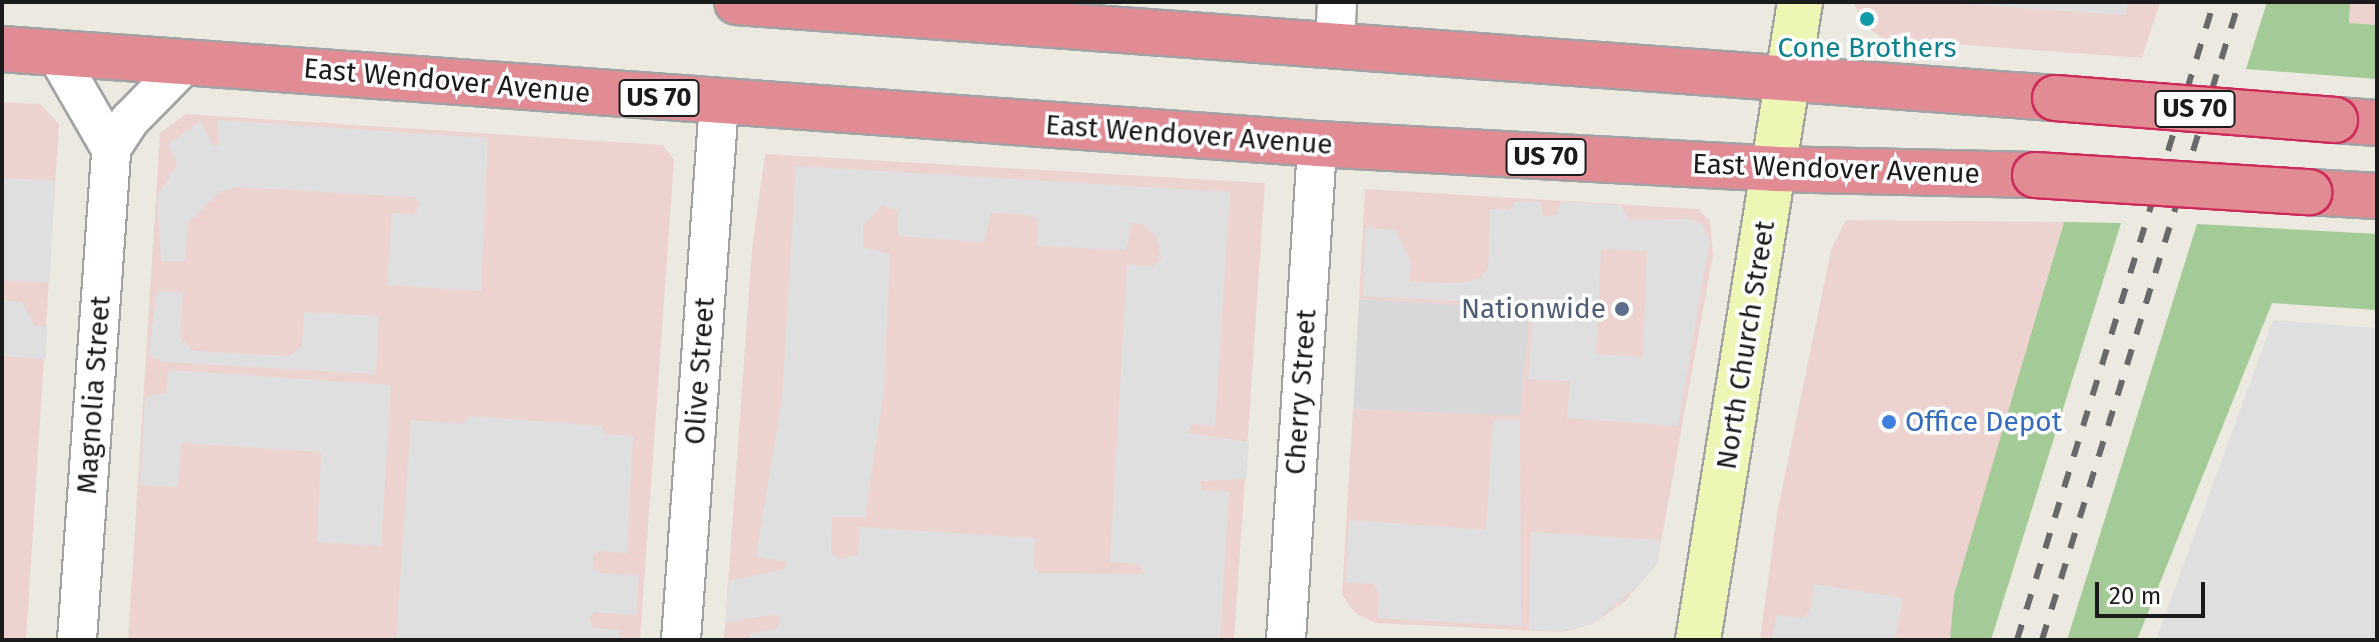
<!DOCTYPE html>
<style>
body{margin:0}
#map{position:relative;width:2379px;height:642px;overflow:hidden;background:#ece9e1;font-family:"Fira Sans",sans-serif}
div>[style]{position:absolute}
[style*='--x']{left:calc(var(--x)*1px);top:calc(var(--y)*1px);width:calc(var(--w)*1px);rotate:calc(var(--a)*1deg)}
.residential>*{inset:0;background:#d9d8d8;transform-origin:0 0}
.commercial>*{inset:0;background:#edd3d0}
.forest>*{inset:0;background:#a3ca97}
.parking>*{inset:0;background:#dfdfdf;transform-origin:0 0}
.roads{filter:drop-shadow(2px 0 #a2a2a2) drop-shadow(-2px 0 #a2a2a2) drop-shadow(0 2px #a2a2a2) drop-shadow(0 -2px #a2a2a2)}
.street>*{height:38px;margin:-19px;padding:0 19px;transform-origin:19px;border-radius:19px;background:#fff}
.secondary>*{height:44px;margin:-22px;padding:0 22px;transform-origin:22px;border-radius:22px;background:#eef6b6}
.highway>*{height:44px;margin:-22px;padding:0 22px;transform-origin:22px;border-radius:22px;background:#e18b95}
.rail>*{height:6px;margin-top:-3px;transform-origin:0;background:repeating-linear-gradient(90deg,#696969 0 16px,transparent 0 32px)}
.bridges{filter:drop-shadow(2px 0 #cd2b57) drop-shadow(-2px 0 #cd2b57) drop-shadow(0 2px #cd2b57) drop-shadow(0 -2px #cd2b57)}
.highway-bridge>*{height:44px;margin:-22px;padding:0 22px;transform-origin:22px;border-radius:22px;background:#e18b95}
.dots>*{width:22px;height:22px;translate:-50% -50%;box-sizing:border-box;border:4px solid #fff;border-radius:50%}
span{translate:-50% -50%;white-space:nowrap;text-align:center;line-height:1.15;-webkit-text-stroke:7px #fff;paint-order:stroke}
.shield-label span{padding:2px 6px;background:#fff;border:2px solid;border-radius:6px;-webkit-text-stroke-width:0}
.shield-label{font-size:26px;color:#1b1b1b;font-weight:700}
.culture-label{font-size:28px;color:#0d838f}
.street-label{font-size:28px;color:#1b1b1b}
.service-label{font-size:28px;color:#4e5e75}
.right{translate:-100% -50%;text-align:right}
.shop-label{font-size:28px;color:#366cbe}
.left{translate:0 -50%;text-align:left}
.frame{position:absolute;inset:0;border:4px solid #1b1b1b;pointer-events:none}
.scale{position:absolute;left:2095px;top:582px;width:110px;height:36px;box-sizing:border-box;border:4px solid #1b1b1b;border-top:0;padding-left:10px;font-size:24px;line-height:28px;white-space:nowrap;color:#1b1b1b;-webkit-text-stroke:6px #fff;paint-order:stroke}
</style>
<div id="map">
<div class="residential">
<i style="left:1359px;top:299px;width:171px;height:110px;rotate:3deg"></i>
</div>
<div class="commercial">
<i style="clip-path:polygon(1854px 2px,2160px 2px,2142px 58px,1884px 39px,1862px 24px)"></i>
<i style="clip-path:polygon(2350px 2px,2377px 2px,2377px 25px,2348px 23px)"></i>
<i style="clip-path:polygon(2px 102px,40px 104px,59px 124px,26px 640px,2px 640px)"></i>
<i style="clip-path:polygon(186px 114px,663px 145px,674px 160px,640px 640px,128px 640px,160px 133px)"></i>
<i style="clip-path:polygon(765px 154px,1265px 183px,1234px 640px,724px 640px,752px 249px)"></i>
<i style="clip-path:polygon(1365px 189px,1698px 209px,1710px 221px,1713px 255px,1657px 564px,1624px 602px,1592px 624px,1562px 632px,1375px 623px,1355px 613px,1342px 595px,1353px 409px,1520px 416px,1530px 309px,1359px 299px)"></i>
<i style="clip-path:polygon(1846px 220px,2064px 222px,1955px 595px,1950px 640px,1760px 640px,1777px 514px,1831px 250px)"></i>
</div>
<div class="forest">
<i style="clip-path:polygon(2267px 2px,2350px 2px,2349px 23px,2377px 25px,2377px 79px,2246px 69px)"></i>
<i style="clip-path:polygon(2064px 222px,2121px 223px,1991px 640px,1950px 640px,1954px 595px)"></i>
<i style="clip-path:polygon(2197px 224px,2377px 234px,2377px 310px,2272px 303px,2137px 640px,2067px 640px)"></i>
</div>
<div class="parking">
<i style="clip-path:polygon(1928px 2px,2127px 2px,2126px 15px)"></i>
<i style="clip-path:polygon(218px 120px,488px 138px,481px 291px,387px 285px,392px 213px,414px 215px,420px 203px,414px 197px,237px 187px,219px 192px,188px 223px,185px 261px,161px 261px,157px 196px,177px 165px,168px 144px,201px 121px,213px 146px,219px 145px)"></i>
<i style="clip-path:polygon(evenodd,796px 166px,1230px 192px,1215px 426px,1193px 424px,1187px 433px,1249px 442px,1246px 479px,1199px 481px,1203px 491px,1229px 492px,1220px 640px,750px 640px,750px 634px,777px 628px,781px 618px,774px 614px,725px 623px,729px 581px,785px 569px,787px 562px,756px 556px,782px 399px,796px 166px,882px 205px,898px 211px,897px 236px,984px 242px,991px 213px,1032px 215px,1038px 221px,1037px 246px,1126px 250px,1132px 223px,1142px 224px,1157px 237px,1161px 259px,1153px 266px,1127px 265px,1110px 562px,1139px 564px,1144px 574px,1040px 573px,1034px 567px,1035px 538px,860px 527px,858px 555px,839px 559px,831px 553px,832px 517px,865px 517px,884px 389px,890px 254px,863px 247px,863px 226px,882px 205px)"></i>
<i style="left:2px;top:178px;width:53px;height:102px;rotate:3deg"></i>
<i style="clip-path:polygon(evenodd,1517px 201px,1541px 202px,1543px 217px,1557px 214px,1561px 202px,1621px 205px,1629px 220px,1690px 219px,1703px 225px,1710px 240px,1678px 426px,1567px 418px,1570px 381px,1528px 379px,1534px 305px,1363px 296px,1365px 228px,1395px 230px,1411px 264px,1410px 282px,1462px 283px,1480px 278px,1488px 268px,1490px 209px,1509px 210px,1517px 201px,1601px 249px,1647px 251px,1643px 357px,1596px 354px,1601px 249px)"></i>
<i style="clip-path:polygon(157px 291px,183px 293px,180px 338px,194px 351px,289px 356px,302px 346px,304px 312px,379px 316px,376px 374px,164px 362px,148px 355px)"></i>
<i style="clip-path:polygon(2px 300px,22px 302px,34px 325px,47px 327px,46px 359px,2px 356px)"></i>
<i style="clip-path:polygon(2273px 320px,2377px 328px,2377px 640px,2156px 640px)"></i>
<i style="clip-path:polygon(169px 370px,391px 385px,381px 546px,317px 542px,321px 452px,181px 443px,178px 487px,140px 485px,145px 397px,166px 393px)"></i>
<i style="clip-path:polygon(469px 416px,601px 426px,605px 434px,633px 436px,627px 553px,599px 551px,593px 556px,593px 568px,600px 573px,639px 576px,636px 615px,595px 612px,589px 618px,593px 628px,620px 630px,619px 640px,396px 640px,411px 420px,463px 424px)"></i>
<i style="clip-path:polygon(1493px 420px,1520px 420px,1521px 626px,1378px 618px,1379px 594px,1373px 584px,1346px 583px,1349px 520px,1486px 530px)"></i>
<i style="clip-path:polygon(1531px 532px,1661px 540px,1657px 564px,1642px 582px,1592px 624px,1562px 632px,1529px 630px)"></i>
<i style="clip-path:polygon(1814px 584px,1903px 598px,1895px 640px,1772px 640px,1776px 615px,1801px 618px,1810px 613px)"></i>
</div>
<div class="roads">
<div class="street">
<i style="--x:1335;--y:45;--w:43;--a:-87.3"></i>
<i style="--x:55;--y:52;--w:112;--a:60"></i>
<i style="--x:77;--y:640;--w:492;--a:-86"></i>
<i style="--x:111;--y:149;--w:35;--a:-57"></i>
<i style="--x:130;--y:120;--w:83;--a:-45.5"></i>
<i style="--x:681;--y:640;--w:538;--a:-85.95"></i>
<i style="--x:1286;--y:640;--w:497;--a:-86.4"></i>
</div>
<div class="secondary">
<i style="--x:1698;--y:640;--w:646;--a:-80.92"></i>
</div>
<div class="highway">
<i style="--x:737;--y:2;--w:1321;--a:4.17"></i>
<i style="--x:2;--y:49;--w:1318;--a:4.13"></i>
<i style="--x:1317;--y:144;--w:459;--a:3.1"></i>
<i style="--x:1775;--y:169;--w:260;--a:1.3"></i>
<i style="--x:2335;--y:120;--w:42;--a:4.1"></i>
<i style="--x:2309;--y:192;--w:68;--a:3.4"></i>
</div>
</div>
<div class="rail">
<i style="--x:2017;--y:640;--w:668;--a:-72.84"></i>
<i style="--x:2042;--y:640;--w:668;--a:-72.84"></i>
</div>
<div class="bridges">
<div class="highway-bridge">
<i style="--x:2055;--y:98;--w:281;--a:4.5"></i>
<i style="--x:2035;--y:175;--w:275;--a:3.6"></i>
</div>
</div>
<div class="dots">
<i style="left:1867px;top:19px;background:#0f9aa8"></i>
<i style="left:1622px;top:309px;background:#5c6f8a"></i>
<i style="left:1889px;top:422px;background:#3f7fe0"></i>
</div>
<div class="shield-label">
<span style="left:659px;top:98px">US 70</span>
<span style="left:2195px;top:109px">US 70</span>
<span style="left:1546px;top:157px">US 70</span>
</div>
<div class="culture-label">
<span style="left:1867px;top:48px">Cone Brothers</span>
</div>
<div class="street-label">
<span style="left:447px;top:81px;rotate:5deg">East Wendover Avenue</span>
<span style="left:1189px;top:135px;rotate:4deg">East Wendover Avenue</span>
<span style="left:1836px;top:169px;rotate:2deg">East Wendover Avenue</span>
<span style="left:1746px;top:345px;rotate:-81deg">North Church Street</span>
<span style="left:700px;top:371px;rotate:-86deg">Olive Street</span>
<span style="left:1301px;top:392px;rotate:-86deg">Cherry Street</span>
<span style="left:94px;top:395px;rotate:-86deg">Magnolia Street</span>
</div>
<div class="service-label">
<span class="right" style="left:1606px;top:309px">Nationwide</span>
</div>
<div class="shop-label">
<span class="left" style="left:1905px;top:422px">Office Depot</span>
</div>
<div class="frame"></div>
<div class="scale">20 m</div>
</div>
